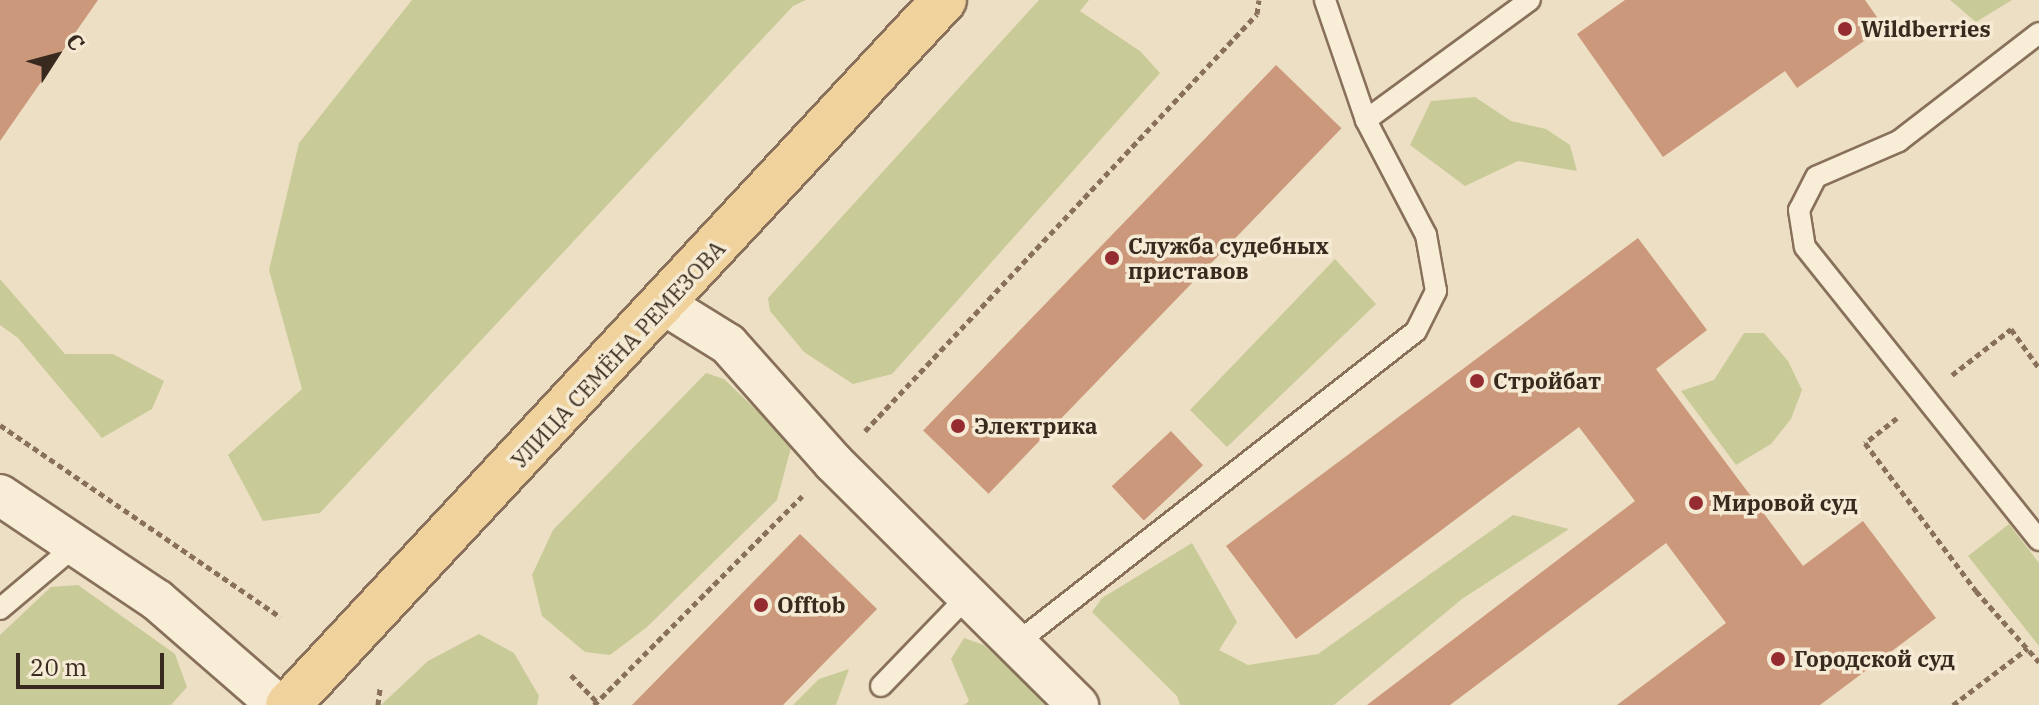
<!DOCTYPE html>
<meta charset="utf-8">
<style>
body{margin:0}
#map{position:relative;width:2039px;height:705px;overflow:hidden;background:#eddfc4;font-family:"IBM Plex Serif",serif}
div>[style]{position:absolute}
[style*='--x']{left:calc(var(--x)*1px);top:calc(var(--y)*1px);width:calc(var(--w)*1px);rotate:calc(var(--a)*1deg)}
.green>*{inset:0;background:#c8cb98}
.building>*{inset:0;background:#cb987b;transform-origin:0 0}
.path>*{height:5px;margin-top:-2.5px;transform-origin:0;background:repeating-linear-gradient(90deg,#88705b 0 6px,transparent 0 10px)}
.roads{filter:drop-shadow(2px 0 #88705b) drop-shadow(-2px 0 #88705b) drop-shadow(0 2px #88705b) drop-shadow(0 -2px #88705b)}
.service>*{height:20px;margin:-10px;padding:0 10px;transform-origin:10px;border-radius:10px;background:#f8edd7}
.minor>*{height:40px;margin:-20px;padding:0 20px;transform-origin:20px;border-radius:20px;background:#f8edd7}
.primary>*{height:44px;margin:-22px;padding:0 22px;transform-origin:22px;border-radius:22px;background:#f0d29d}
.dots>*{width:22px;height:22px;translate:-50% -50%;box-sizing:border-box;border:4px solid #f5ead3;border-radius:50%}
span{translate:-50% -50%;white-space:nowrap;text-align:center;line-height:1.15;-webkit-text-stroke:7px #f5ead3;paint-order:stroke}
.poi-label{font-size:22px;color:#382a1e;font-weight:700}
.left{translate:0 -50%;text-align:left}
.street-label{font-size:22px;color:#382a1e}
.north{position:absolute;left:16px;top:16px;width:80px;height:80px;-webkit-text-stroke:6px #f5ead3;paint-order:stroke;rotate:54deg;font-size:22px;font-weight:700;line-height:32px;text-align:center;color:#382a1e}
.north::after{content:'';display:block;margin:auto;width:28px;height:36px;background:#382a1e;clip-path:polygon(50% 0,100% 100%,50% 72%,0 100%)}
.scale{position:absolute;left:16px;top:653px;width:148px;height:36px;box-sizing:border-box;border:4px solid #382a1e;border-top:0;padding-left:10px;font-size:24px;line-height:28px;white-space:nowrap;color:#382a1e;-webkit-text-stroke:6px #f5ead3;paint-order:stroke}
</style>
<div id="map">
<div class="green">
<i style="clip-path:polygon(412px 0,806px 0,793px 6px,320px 513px,263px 521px,228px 455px,302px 389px,269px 270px,299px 143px)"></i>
<i style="clip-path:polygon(1039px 0,1089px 0,1080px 11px,1140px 51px,1160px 73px,892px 374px,853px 384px,804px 352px,770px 311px,768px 298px)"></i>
<i style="clip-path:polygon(1950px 0,2012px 0,1976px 22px)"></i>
<i style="clip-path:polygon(1475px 97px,1511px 121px,1546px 129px,1570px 145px,1577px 171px,1518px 161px,1465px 186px,1410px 145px,1431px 101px)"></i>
<i style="clip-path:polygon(1335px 259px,1376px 304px,1227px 447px,1190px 410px)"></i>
<i style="clip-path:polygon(0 279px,65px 354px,113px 354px,164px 381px,152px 409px,102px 438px,18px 338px,0 325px)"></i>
<i style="clip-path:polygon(1744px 333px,1764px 333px,1788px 361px,1802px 390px,1791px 419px,1771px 444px,1736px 465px,1681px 391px,1714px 380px)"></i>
<i style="clip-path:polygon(706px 373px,724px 379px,792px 444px,777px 500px,647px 627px,610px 655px,585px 652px,542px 616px,532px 575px,553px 530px)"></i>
<i style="clip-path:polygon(1513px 515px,1569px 529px,1462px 599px,1334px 705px,1180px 705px,1177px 696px,1092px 612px,1102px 598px,1192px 543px,1237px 622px,1219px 650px,1248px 665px,1318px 654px)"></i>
<i style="clip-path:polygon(2009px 524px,2039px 563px,2039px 646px,1968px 556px)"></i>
<i style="clip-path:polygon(78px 585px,175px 654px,187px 687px,171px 705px,0 705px,0 635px,51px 587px)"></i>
<i style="clip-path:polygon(479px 634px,514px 653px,539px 696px,537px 705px,381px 705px,428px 661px)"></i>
<i style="clip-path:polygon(964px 638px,984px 645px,1049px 705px,964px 705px,969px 701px,951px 659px)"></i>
<i style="clip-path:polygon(849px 669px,836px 705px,793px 705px,819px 679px)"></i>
</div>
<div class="building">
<i style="clip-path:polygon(0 0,98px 0,0 141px)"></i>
<i style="clip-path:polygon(1625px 0,1865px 0,1884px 27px,1797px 88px,1785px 71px,1663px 157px,1577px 34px)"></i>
<i style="left:1276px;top:65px;width:91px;height:508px;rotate:44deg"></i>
<i style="clip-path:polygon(1638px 238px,1707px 330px,1656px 369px,1803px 566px,1863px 521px,1936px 618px,1820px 705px,1617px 705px,1726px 623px,1666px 543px,1450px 705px,1367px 705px,1635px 501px,1579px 427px,1296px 639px,1226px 546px)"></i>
<i style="left:1171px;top:431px;width:47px;height:81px;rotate:47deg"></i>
<i style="clip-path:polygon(800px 534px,877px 609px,783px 705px,632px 705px)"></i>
</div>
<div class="path">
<i style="--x:1952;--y:375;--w:75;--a:-37.9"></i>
<i style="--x:2011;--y:329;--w:48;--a:54.3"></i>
<i style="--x:1897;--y:418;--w:41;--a:142"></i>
<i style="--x:1865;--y:443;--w:185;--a:53.1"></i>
<i style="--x:1976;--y:591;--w:95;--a:48.4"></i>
<i style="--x:0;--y:425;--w:340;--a:34.4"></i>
<i style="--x:865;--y:431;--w:572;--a:-46.77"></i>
<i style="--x:1257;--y:14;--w:14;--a:-82"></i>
<i style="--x:571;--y:675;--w:37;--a:46"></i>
<i style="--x:378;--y:705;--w:17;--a:-83"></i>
<i style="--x:594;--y:705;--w:295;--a:-45.1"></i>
<i style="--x:1953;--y:705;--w:94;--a:-37.2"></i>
</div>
<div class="roads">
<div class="service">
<i style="--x:2039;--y:33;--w:177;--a:142.4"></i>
<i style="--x:1899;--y:141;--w:90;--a:156.6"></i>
<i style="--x:1816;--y:177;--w:37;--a:117"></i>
<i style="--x:1799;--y:210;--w:37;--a:81"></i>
<i style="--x:1805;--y:247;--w:375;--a:51.4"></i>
<i style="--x:1366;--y:120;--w:203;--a:-36.2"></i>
<i style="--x:0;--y:609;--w:99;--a:-40.1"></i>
<i style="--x:1014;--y:645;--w:510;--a:-37.99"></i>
<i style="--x:1416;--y:331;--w:45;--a:-63.4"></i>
<i style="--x:1436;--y:291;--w:57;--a:-100.1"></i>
<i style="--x:1426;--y:235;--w:130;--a:-117.6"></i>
<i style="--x:1366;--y:120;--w:127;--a:-108.9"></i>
<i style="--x:881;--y:686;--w:122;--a:-46"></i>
</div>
<div class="minor">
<i style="--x:665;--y:305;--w:74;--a:31.8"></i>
<i style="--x:728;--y:344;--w:159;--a:48.3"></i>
<i style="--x:834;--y:463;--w:344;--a:44.8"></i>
<i style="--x:0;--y:495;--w:189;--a:33.8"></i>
<i style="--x:157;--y:600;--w:160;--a:41"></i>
</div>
<div class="primary">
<i style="--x:288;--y:705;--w:963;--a:-47.06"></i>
</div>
</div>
<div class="dots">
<i style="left:1845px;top:29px;background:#952c32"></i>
<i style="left:1112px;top:258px;background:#952c32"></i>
<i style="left:1477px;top:381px;background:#952c32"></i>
<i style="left:958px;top:426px;background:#952c32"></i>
<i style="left:1696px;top:503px;background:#952c32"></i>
<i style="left:761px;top:605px;background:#952c32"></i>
<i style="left:1778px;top:659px;background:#952c32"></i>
</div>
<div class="poi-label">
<span class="left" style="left:1861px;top:29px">Wildberries</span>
<span class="left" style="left:1128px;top:258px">Служба судебных<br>приставов</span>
<span class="left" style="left:1493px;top:381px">Стройбат</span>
<span class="left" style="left:974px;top:426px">Электрика</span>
<span class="left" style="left:1712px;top:503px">Мировой суд</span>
<span class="left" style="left:777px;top:605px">Offtob</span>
<span class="left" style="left:1794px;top:659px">Городской суд</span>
</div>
<div class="street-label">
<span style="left:618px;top:354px;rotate:-47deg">УЛИЦА СЕМЁНА РЕМЕЗОВА</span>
</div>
<div class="north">С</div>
<div class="scale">20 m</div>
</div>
